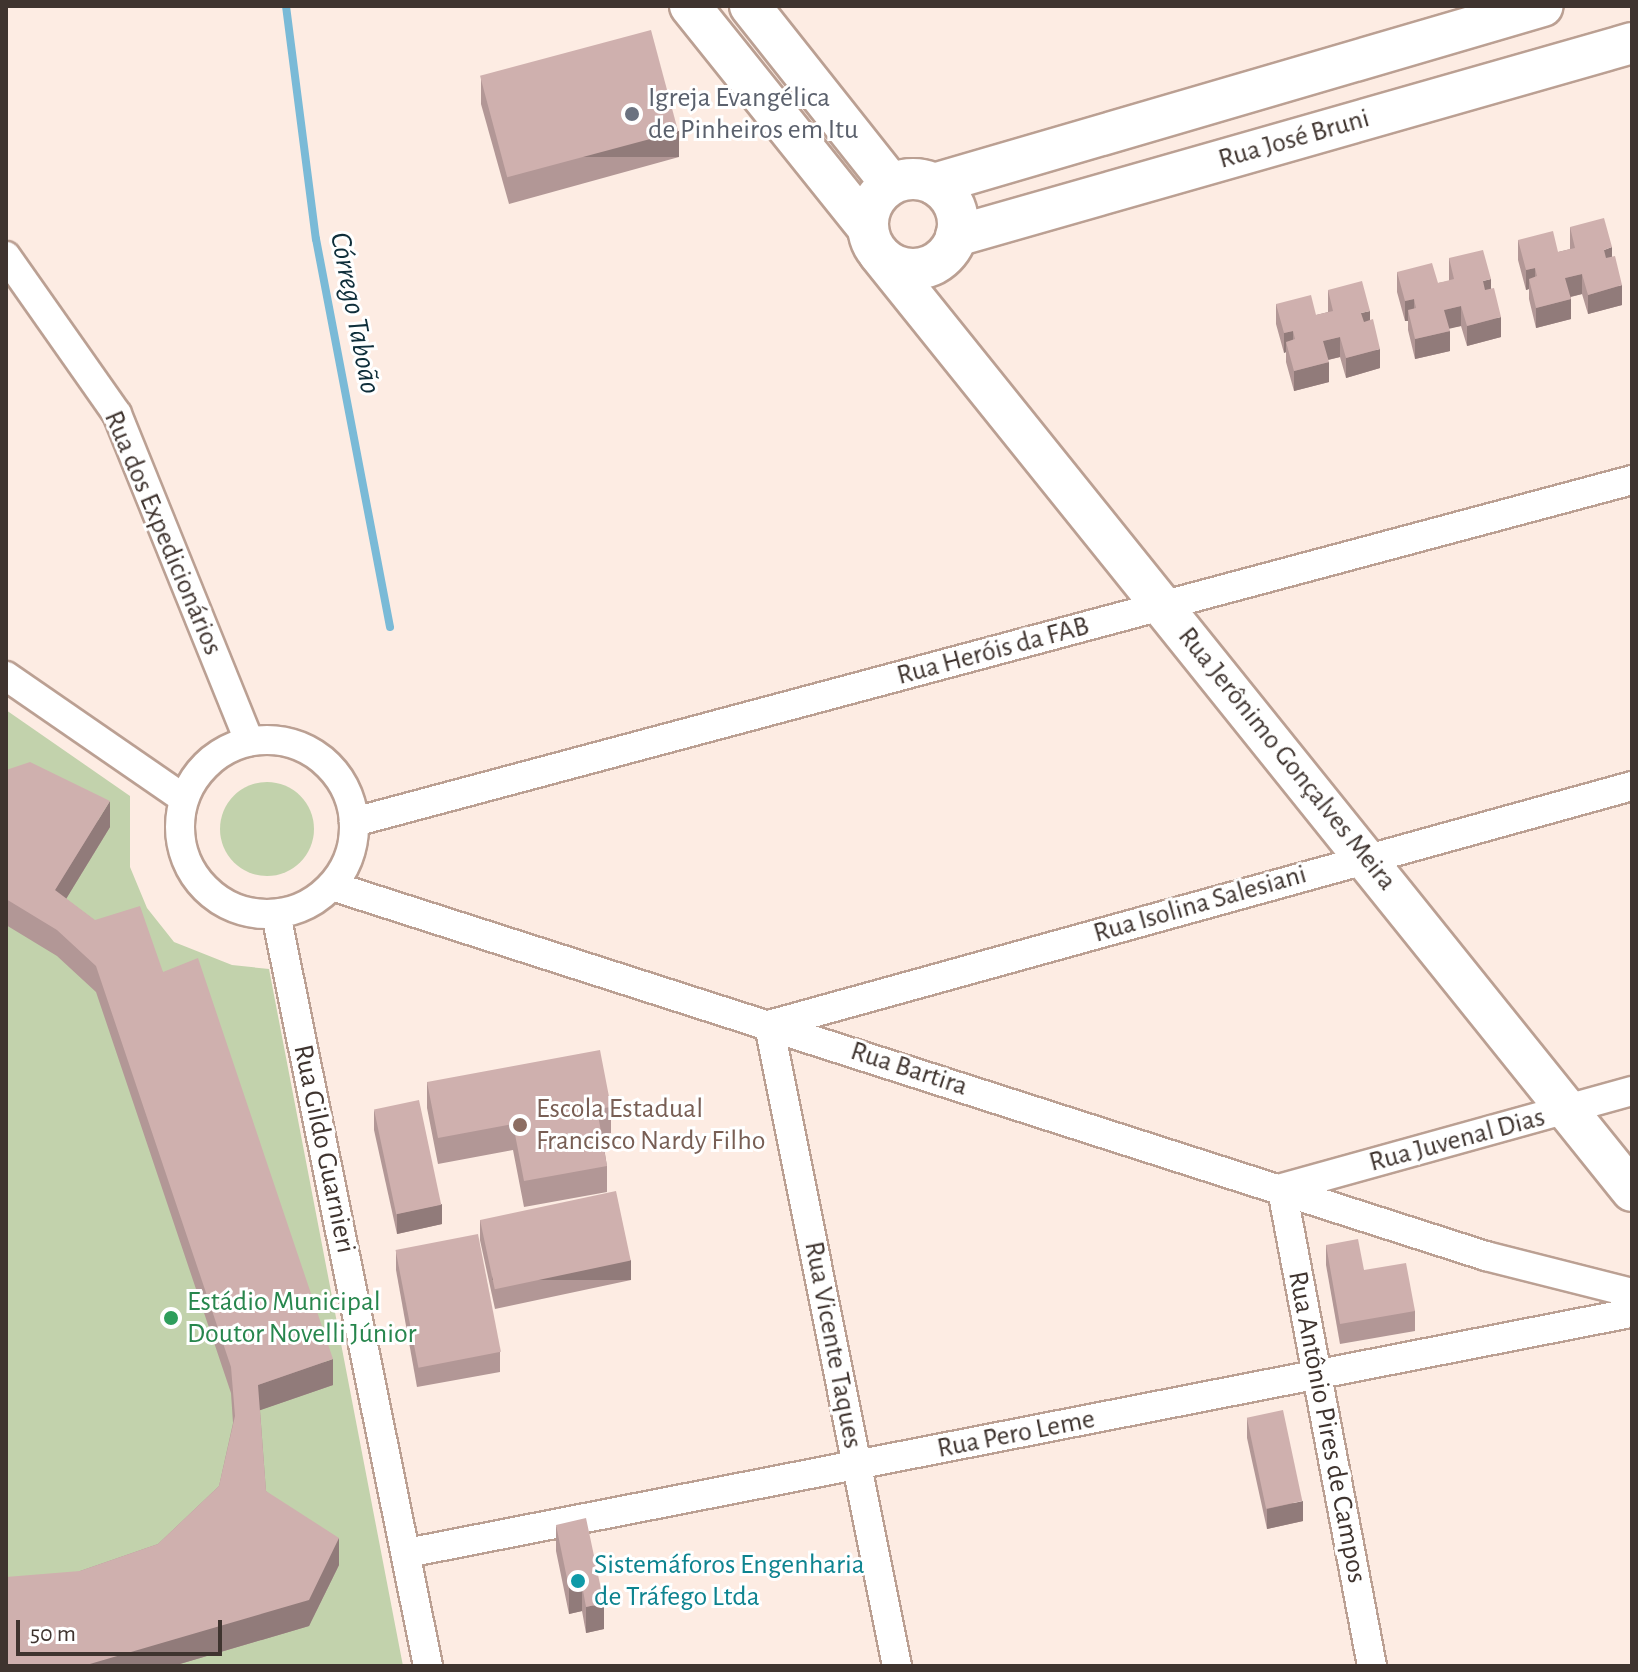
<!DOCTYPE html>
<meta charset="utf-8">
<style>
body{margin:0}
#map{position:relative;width:1638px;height:1672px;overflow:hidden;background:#fdece3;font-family:"Alegreya Sans",sans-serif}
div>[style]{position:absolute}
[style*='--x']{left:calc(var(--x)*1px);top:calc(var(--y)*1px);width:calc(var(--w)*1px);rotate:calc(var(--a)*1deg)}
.green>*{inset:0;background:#c2d2ac}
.round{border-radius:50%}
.stream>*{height:8px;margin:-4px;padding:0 4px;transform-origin:4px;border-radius:4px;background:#7abad7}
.roads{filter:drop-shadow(2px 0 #bba093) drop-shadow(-2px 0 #bba093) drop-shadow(0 2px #bba093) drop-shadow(0 -2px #bba093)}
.street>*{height:28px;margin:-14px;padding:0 14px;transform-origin:14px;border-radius:14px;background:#fff}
.street>.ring{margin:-14px;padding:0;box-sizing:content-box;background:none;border:28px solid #fff;border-radius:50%}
.secondary>*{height:40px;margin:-20px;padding:0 20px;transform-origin:20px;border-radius:20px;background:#fff}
.secondary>.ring{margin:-20px;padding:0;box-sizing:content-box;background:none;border:40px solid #fff;border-radius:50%}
.wall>*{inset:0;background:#b29796}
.shaded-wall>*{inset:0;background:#917b7a;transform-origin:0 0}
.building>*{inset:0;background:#cfb0ae;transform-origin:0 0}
.dots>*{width:22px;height:22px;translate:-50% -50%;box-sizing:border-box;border:4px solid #fff;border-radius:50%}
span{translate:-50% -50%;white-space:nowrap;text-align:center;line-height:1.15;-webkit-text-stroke:6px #fff;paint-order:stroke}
.worship-label{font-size:28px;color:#5b616d}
.left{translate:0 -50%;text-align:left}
.street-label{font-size:28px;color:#3f342f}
.education-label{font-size:28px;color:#785e54}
.leisure-label{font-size:28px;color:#27864d}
.culture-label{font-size:28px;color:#0d838f}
.water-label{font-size:30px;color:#0f2e3a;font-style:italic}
.frame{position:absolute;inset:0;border:8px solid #3f342f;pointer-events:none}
.scale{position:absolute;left:16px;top:1620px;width:206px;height:36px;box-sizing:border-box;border:4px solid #3f342f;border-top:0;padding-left:10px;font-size:24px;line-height:28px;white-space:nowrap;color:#3f342f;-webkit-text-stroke:6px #fff;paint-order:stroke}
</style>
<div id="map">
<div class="green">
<i style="clip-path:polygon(6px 710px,130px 796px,130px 867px,147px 908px,174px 942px,232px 965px,269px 969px,403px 1666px,6px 1666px)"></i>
<i class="round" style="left:220px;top:782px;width:94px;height:94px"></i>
</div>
<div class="stream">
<i style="--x:286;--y:6;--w:235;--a:82.7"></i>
<i style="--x:316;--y:239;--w:395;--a:79.2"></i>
</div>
<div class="roads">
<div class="street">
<i style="--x:6;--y:256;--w:193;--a:54.9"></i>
<i style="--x:117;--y:414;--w:353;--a:68"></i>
<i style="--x:6;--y:676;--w:215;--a:34.6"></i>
<i class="ring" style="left:180px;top:740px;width:146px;height:146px"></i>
<i style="--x:354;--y:822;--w:1323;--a:-14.98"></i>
<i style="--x:332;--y:886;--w:1212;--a:17.78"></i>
<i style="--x:1486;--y:1256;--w:151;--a:14.2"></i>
<i style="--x:276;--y:914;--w:767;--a:78.57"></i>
<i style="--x:407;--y:1553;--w:1241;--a:-11.1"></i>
<i style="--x:897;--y:1666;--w:654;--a:-101.29"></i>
<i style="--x:769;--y:1025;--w:895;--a:-15.48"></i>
<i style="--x:1372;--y:1666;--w:486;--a:-100.7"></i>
<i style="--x:1282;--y:1188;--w:363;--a:-15.5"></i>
</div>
<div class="secondary">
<i style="--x:690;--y:6;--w:283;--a:51.3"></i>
<i style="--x:750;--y:6;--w:227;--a:51.6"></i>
<i class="ring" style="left:868px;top:179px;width:50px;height:50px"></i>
<i style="--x:934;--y:184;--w:634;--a:-16.29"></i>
<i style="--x:956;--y:236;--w:703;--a:-15.93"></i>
<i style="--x:879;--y:254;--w:1202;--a:51.21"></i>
</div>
</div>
<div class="wall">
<i style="clip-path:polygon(481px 78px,679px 157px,509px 204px,481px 104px)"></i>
<i style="clip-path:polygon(1570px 227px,1612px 256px,1622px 305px,1588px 314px,1582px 294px,1571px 297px,1571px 319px,1536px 328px,1529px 299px,1529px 289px,1526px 290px,1518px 260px,1518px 240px,1558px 252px,1570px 249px)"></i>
<i style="clip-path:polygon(1449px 258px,1491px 288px,1501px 337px,1467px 346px,1461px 326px,1449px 328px,1450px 351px,1415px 359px,1408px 330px,1408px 321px,1405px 321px,1397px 292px,1397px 272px,1438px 283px,1449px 281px)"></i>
<i style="clip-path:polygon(1328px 290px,1370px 320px,1380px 368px,1346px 378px,1340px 357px,1328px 360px,1329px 382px,1294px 391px,1286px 362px,1286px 352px,1284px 353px,1276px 324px,1276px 304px,1316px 315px,1328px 312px)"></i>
<i style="clip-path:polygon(6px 770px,110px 827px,66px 899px,163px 972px,333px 1385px,260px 1410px,266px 1491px,339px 1565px,309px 1626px,173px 1666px,6px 1666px,80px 1571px,158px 1544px,219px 1486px,233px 1423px,231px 1393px,96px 992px,57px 956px,6px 925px)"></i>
<i style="clip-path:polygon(427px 1082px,611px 1107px,611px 1133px,602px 1135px,607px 1166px,607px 1192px,524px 1207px,513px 1150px,438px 1164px,427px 1108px)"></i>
<i style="clip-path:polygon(374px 1110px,442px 1224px,397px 1234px,374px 1130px)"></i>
<i style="clip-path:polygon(480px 1220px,631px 1280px,495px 1309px,480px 1240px)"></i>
<i style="clip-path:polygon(1326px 1245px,1364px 1270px,1415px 1311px,1415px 1331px,1340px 1344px,1326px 1265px)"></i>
<i style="clip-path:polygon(396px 1250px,500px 1352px,500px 1372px,417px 1387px,396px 1270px)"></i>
<i style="clip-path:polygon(1247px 1418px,1303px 1521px,1267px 1529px,1247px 1438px)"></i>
<i style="clip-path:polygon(556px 1525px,604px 1629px,586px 1633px,582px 1611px,569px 1614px,556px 1551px)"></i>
</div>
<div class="shaded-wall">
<i style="left:679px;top:131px;width:26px;height:176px;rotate:90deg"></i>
<i style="clip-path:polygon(1612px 247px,1612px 267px,1604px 270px,1604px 250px)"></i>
<i style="clip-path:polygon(1535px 268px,1535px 287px,1529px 279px,1529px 289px,1526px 290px,1526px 270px)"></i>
<i style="clip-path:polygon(1582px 274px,1582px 294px,1565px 298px,1565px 278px)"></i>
<i style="clip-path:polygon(1491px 279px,1491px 299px,1483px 301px,1483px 281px)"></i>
<i style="clip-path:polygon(1622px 285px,1622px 305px,1588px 314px,1588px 295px)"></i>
<i style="clip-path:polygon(1414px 299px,1414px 319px,1408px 310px,1408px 321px,1405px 321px,1405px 301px)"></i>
<i style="clip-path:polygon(1571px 299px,1571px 319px,1536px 328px,1536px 308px)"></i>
<i style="clip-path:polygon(1461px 306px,1461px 326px,1444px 330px,1444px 310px)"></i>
<i style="clip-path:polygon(1370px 311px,1370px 330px,1361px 333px,1361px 313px)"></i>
<i style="clip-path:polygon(1501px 317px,1501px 337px,1467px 346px,1467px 326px)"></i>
<i style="clip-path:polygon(1293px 331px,1293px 351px,1286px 342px,1286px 352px,1284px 353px,1284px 333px)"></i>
<i style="clip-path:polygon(1450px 331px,1450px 351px,1415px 359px,1415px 339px)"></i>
<i style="clip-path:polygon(1340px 337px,1340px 357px,1323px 361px,1323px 341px)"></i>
<i style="clip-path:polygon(1380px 349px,1380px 368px,1346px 378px,1346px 358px)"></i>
<i style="clip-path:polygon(1329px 362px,1329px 382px,1294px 391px,1294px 371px)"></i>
<i style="clip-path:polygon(110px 801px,110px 827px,55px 917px,55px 890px)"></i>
<i style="clip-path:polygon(442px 1204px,442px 1224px,397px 1234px,397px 1214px)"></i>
<i style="left:631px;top:1260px;width:20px;height:139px;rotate:90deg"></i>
<i style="clip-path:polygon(333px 1359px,333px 1385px,258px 1411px,258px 1385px)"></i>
<i style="clip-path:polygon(1303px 1501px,1303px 1521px,1267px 1529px,1267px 1509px)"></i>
<i style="clip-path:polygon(339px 1538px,339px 1565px,309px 1626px,173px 1666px,83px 1666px)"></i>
<i style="clip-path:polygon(582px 1585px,582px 1611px,569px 1614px,569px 1588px)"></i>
<i style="clip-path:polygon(604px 1603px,604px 1629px,586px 1633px,586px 1607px)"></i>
</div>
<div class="building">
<i style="left:651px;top:30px;width:105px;height:177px;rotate:75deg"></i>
<i style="clip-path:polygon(1604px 218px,1612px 247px,1604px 250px,1606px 258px,1615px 256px,1622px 285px,1588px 295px,1582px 274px,1565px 278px,1571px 299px,1536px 308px,1529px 279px,1537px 276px,1535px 268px,1526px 270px,1518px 240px,1553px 231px,1558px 252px,1575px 248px,1570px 227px)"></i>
<i style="clip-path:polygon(1483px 250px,1491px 279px,1483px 281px,1485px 290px,1494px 288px,1501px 317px,1467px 326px,1461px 306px,1444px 310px,1450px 331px,1415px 339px,1408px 310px,1416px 308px,1414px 299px,1405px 301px,1397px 272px,1432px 263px,1438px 283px,1454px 279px,1449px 258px)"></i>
<i style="clip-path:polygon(1362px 281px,1370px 311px,1361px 313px,1364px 322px,1373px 319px,1380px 349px,1346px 358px,1340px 337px,1323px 341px,1329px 362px,1294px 371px,1286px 342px,1295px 339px,1293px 331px,1284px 333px,1276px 304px,1311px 295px,1316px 315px,1333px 311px,1328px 290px)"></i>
<i style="clip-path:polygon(30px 762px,110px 801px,55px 890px,95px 920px,140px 906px,163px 972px,198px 958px,333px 1359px,258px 1385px,266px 1491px,339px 1538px,309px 1600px,83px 1666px,6px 1666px,6px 1577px,80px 1571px,158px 1544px,219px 1486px,235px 1416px,231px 1367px,96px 966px,57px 930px,6px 899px,6px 770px)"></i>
<i style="clip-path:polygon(600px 1050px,611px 1107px,597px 1109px,607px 1166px,524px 1181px,513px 1124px,438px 1138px,427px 1082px)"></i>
<i style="left:419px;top:1100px;width:107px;height:46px;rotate:78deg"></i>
<i style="left:616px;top:1191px;width:71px;height:139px;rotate:78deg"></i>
<i style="left:478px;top:1234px;width:120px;height:84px;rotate:79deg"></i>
<i style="clip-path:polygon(1358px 1239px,1364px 1270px,1406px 1263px,1415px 1311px,1340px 1324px,1326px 1245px)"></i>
<i style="left:1283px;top:1410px;width:93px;height:37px;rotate:78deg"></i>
<i style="clip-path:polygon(586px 1518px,604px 1603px,586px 1607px,582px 1585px,569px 1588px,556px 1525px)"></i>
</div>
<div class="dots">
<i style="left:632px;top:114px;background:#6b7280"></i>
<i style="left:520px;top:1125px;background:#8d6e63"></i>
<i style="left:171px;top:1318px;background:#2e9e5b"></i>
<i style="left:578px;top:1581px;background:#0f9aa8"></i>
</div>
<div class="worship-label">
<span class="left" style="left:648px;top:114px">Igreja Evangélica<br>de Pinheiros em Itu</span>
</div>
<div class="street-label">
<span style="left:1294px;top:139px;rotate:-16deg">Rua José Bruni</span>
<span style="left:163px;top:533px;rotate:67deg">Rua dos Expedicionários</span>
<span style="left:993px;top:651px;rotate:-15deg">Rua Heróis da FAB</span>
<span style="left:1287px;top:759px;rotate:51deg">Rua Jerônimo Gonçalves Meira</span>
<span style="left:1200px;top:904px;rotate:-16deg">Rua Isolina Salesiani</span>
<span style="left:909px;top:1069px;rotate:18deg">Rua Bartira</span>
<span style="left:1457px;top:1140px;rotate:-15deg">Rua Juvenal Dias</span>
<span style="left:324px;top:1149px;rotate:78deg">Rua Gildo Guarnieri</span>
<span style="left:833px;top:1345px;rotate:79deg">Rua Vicente Taques</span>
<span style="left:1327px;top:1427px;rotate:79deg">Rua Antônio Pires de Campos</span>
<span style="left:1016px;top:1434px;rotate:-11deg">Rua Pero Leme</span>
</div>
<div class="education-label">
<span class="left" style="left:536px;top:1125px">Escola Estadual<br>Francisco Nardy Filho</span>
</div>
<div class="leisure-label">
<span class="left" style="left:187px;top:1318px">Estádio Municipal<br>Doutor Novelli Júnior</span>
</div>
<div class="culture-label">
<span class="left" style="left:594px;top:1581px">Sistemáforos Engenharia<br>de Tráfego Ltda</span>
</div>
<div class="water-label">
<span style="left:355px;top:313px;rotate:79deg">Córrego Taboão</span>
</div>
<div class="frame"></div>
<div class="scale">50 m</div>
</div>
